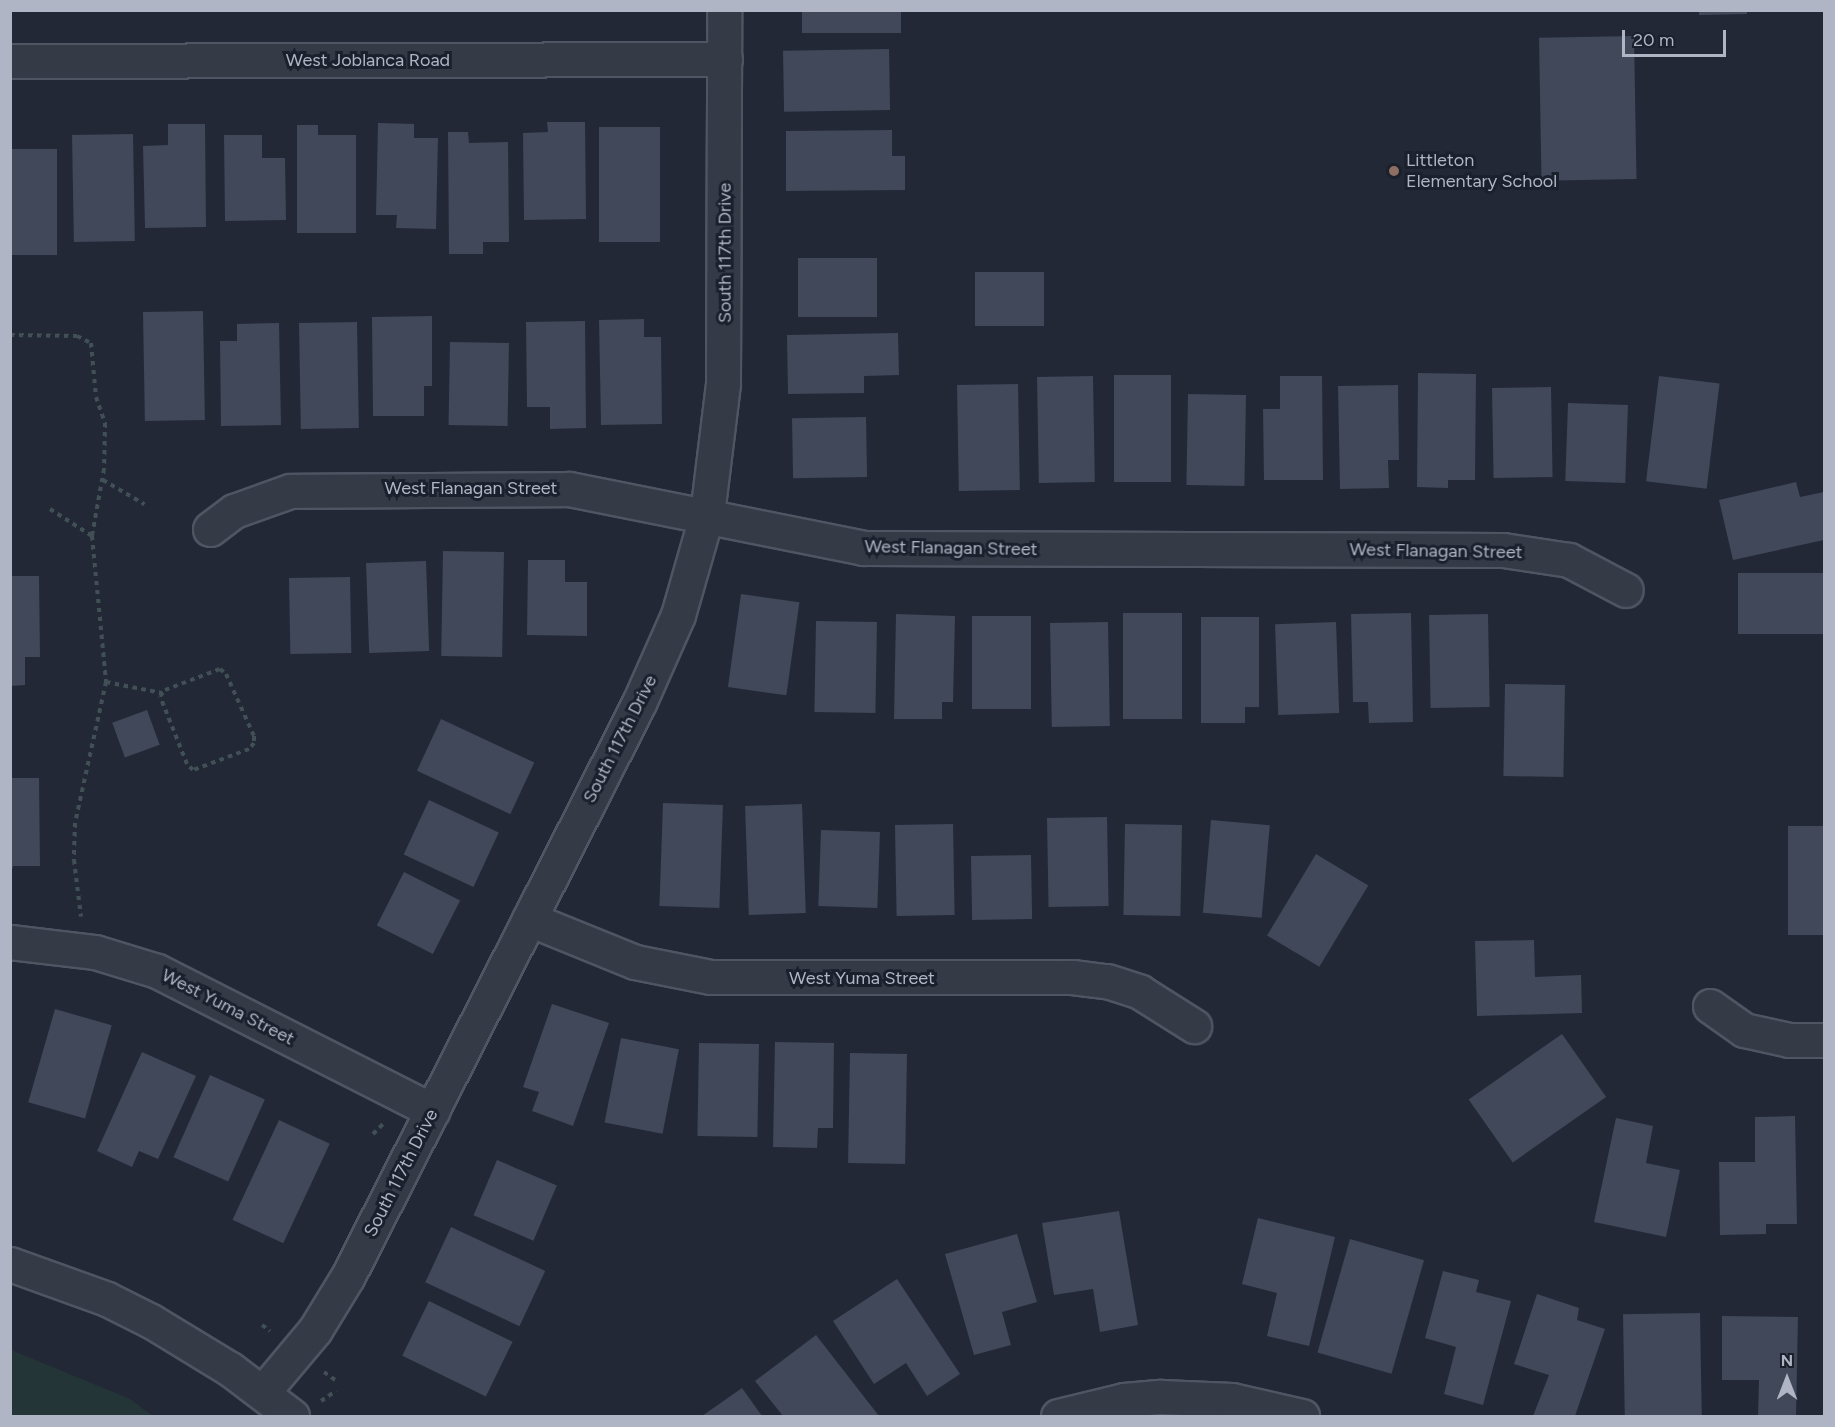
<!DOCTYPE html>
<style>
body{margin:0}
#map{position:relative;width:1835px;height:1427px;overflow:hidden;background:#222836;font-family:Figtree,sans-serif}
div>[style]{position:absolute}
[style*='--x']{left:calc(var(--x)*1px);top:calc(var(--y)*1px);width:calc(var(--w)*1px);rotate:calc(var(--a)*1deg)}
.green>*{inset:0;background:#243538}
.building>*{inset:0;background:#404859;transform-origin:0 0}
.path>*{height:4px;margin-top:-2px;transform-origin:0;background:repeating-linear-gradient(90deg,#415055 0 4.5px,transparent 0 9px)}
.roads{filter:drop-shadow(2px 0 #4f5562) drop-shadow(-2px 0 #4f5562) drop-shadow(0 2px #4f5562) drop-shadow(0 -2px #4f5562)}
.minor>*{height:33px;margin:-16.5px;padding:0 16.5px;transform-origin:16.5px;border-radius:16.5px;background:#353a47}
.dots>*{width:16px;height:16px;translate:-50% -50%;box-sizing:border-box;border:3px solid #1a202c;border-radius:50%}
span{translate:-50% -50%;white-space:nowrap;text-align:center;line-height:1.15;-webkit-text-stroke:6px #1a202c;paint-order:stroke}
.street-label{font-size:18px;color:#afb5c4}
.poi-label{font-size:18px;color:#afb5c4}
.left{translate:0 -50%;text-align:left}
.frame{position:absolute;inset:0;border:12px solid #afb5c4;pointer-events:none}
.north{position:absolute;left:1757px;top:1349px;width:60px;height:60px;-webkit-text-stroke:4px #1a202c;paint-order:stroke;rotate:0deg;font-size:16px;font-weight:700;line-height:24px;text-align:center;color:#afb5c4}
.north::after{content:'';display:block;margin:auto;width:21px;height:27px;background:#afb5c4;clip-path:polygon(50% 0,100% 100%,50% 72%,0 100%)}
.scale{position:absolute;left:1622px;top:30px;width:104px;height:27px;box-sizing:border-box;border:3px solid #afb5c4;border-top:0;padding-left:8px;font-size:18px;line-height:21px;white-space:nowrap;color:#afb5c4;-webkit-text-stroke:4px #1a202c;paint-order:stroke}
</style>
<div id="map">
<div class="green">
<i style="clip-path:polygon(11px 1350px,130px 1399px,153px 1416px,11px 1416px)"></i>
</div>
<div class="building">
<i style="left:802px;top:10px;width:99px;height:23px"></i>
<i style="clip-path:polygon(1699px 10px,1747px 10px,1747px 14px,1699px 15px)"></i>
<i style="left:1634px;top:36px;width:143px;height:95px;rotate:89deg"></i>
<i style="left:889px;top:49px;width:61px;height:106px;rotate:89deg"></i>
<i style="clip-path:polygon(547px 122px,585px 122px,586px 219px,524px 220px,523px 133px,548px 132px)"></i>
<i style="clip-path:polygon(378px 123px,414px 124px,414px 138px,438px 138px,436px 229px,396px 228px,397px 215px,376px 215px)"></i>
<i style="clip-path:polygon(168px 124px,205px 124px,206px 227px,145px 228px,143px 146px,168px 145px)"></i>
<i style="clip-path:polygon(297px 125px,318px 125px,318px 135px,356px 135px,356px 233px,297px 233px)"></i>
<i style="left:599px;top:127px;width:61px;height:115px"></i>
<i style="clip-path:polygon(892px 130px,892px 156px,905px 156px,905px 190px,786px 191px,786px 131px)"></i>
<i style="clip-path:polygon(448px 132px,468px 132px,469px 143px,508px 142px,509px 242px,483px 242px,483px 254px,449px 254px)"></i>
<i style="left:133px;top:134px;width:107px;height:61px;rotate:89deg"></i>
<i style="clip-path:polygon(224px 135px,262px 135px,262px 158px,285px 158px,286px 220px,225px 221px)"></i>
<i style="left:57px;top:149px;width:106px;height:47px;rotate:90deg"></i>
<i style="left:877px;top:258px;width:59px;height:79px;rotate:90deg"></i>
<i style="left:975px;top:272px;width:69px;height:54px"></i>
<i style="left:203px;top:311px;width:109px;height:60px;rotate:89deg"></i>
<i style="clip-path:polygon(432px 316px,432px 386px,424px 386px,424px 416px,373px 416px,372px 317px)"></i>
<i style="clip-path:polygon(644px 319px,644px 337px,661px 337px,662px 424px,601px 425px,599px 320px)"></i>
<i style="clip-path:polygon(585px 321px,586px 428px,550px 429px,550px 407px,527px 407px,526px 322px)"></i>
<i style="left:357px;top:322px;width:106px;height:58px;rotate:89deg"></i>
<i style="clip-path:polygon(279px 323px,281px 425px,221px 426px,220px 341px,237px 341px,237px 324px)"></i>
<i style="clip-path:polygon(898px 333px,899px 375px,864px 376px,864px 393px,788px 394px,787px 335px)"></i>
<i style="left:450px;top:342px;width:59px;height:83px;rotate:1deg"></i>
<i style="clip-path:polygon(1418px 373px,1476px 374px,1475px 480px,1448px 480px,1448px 488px,1417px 487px)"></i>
<i style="left:1114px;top:375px;width:57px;height:107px"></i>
<i style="left:1093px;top:376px;width:106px;height:56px;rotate:89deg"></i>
<i style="clip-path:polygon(1280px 376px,1322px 376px,1323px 480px,1264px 480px,1263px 409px,1280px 409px)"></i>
<i style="left:1659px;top:376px;width:61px;height:106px;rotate:7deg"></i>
<i style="left:1018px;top:384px;width:106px;height:61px;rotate:89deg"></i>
<i style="clip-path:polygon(1398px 385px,1399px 460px,1388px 460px,1389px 488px,1340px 489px,1338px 386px)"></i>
<i style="left:1551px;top:387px;width:90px;height:59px;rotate:89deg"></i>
<i style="left:1188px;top:394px;width:58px;height:91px;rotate:1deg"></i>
<i style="left:1568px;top:403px;width:60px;height:78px;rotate:2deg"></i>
<i style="left:866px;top:417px;width:60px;height:74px;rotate:89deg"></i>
<i style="clip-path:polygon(1796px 482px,1800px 497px,1824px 492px,1824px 540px,1733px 560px,1719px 500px)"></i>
<i style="left:443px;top:551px;width:61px;height:105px;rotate:1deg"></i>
<i style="clip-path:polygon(528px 560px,565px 560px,565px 582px,587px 582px,587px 636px,527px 635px)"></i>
<i style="left:426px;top:561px;width:90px;height:60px;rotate:88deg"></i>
<i style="left:1824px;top:573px;width:61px;height:86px;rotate:90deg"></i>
<i style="clip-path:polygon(10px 576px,39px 576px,40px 657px,25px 657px,25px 685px,10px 686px)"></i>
<i style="left:350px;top:577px;width:76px;height:61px;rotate:89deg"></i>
<i style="left:741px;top:594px;width:59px;height:94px;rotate:8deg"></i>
<i style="left:1123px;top:613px;width:59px;height:106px"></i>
<i style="clip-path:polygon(1411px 613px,1413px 722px,1369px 723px,1368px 702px,1353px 702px,1351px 614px)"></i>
<i style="clip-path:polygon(896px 614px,955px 616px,953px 702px,942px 702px,942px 719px,894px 719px)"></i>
<i style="left:1488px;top:614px;width:93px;height:59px;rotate:89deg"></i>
<i style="left:972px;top:616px;width:59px;height:93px"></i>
<i style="clip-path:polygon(1201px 617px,1259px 617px,1259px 707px,1245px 707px,1245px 723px,1201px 723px)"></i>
<i style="left:816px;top:621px;width:61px;height:91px;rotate:1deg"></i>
<i style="left:1108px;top:622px;width:104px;height:58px;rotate:89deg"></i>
<i style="left:1336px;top:622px;width:91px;height:61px;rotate:88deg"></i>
<i style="left:1505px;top:684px;width:60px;height:92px;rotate:1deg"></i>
<i style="left:147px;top:710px;width:37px;height:37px;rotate:70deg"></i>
<i style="left:441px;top:719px;width:103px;height:57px;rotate:25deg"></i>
<i style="clip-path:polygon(10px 778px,39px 778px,40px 866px,13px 866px,10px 878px)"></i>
<i style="left:429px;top:800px;width:77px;height:60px;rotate:25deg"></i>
<i style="left:663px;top:803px;width:60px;height:103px;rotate:2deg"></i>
<i style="left:802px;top:804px;width:109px;height:57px;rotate:88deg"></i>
<i style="left:1107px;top:817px;width:89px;height:60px;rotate:89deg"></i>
<i style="left:1211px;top:820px;width:59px;height:93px;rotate:5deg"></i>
<i style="left:953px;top:824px;width:91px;height:58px;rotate:89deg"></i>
<i style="left:1125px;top:824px;width:57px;height:91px;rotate:1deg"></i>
<i style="left:1824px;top:826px;width:109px;height:36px;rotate:90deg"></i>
<i style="left:821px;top:830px;width:59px;height:76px;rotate:2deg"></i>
<i style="left:1316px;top:854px;width:61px;height:95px;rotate:31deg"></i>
<i style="left:1031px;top:855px;width:64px;height:60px;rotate:89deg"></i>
<i style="left:404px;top:872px;width:63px;height:60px;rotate:27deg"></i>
<i style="clip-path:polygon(1534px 940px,1535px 977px,1581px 975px,1582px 1013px,1477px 1016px,1475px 941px)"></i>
<i style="clip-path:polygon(552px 1004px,609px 1023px,573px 1126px,532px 1111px,539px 1092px,523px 1087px)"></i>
<i style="left:55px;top:1009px;width:59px;height:97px;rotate:16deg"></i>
<i style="left:1562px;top:1034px;width:77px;height:114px;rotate:55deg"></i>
<i style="left:621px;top:1038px;width:59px;height:86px;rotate:11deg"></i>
<i style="clip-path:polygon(775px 1042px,834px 1043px,833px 1128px,818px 1128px,817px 1148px,773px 1147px)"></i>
<i style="left:699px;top:1043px;width:60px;height:93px;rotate:1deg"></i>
<i style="clip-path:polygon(142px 1052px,196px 1076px,158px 1159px,139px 1151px,132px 1167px,97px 1151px)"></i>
<i style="left:850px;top:1053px;width:57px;height:110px;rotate:1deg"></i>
<i style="left:210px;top:1075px;width:60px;height:90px;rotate:24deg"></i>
<i style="clip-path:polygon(1795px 1116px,1797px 1224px,1766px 1224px,1766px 1234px,1720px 1235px,1719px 1162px,1755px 1162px,1755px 1117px)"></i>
<i style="clip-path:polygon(1616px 1118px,1653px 1126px,1646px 1163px,1680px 1170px,1666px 1237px,1594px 1222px)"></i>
<i style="left:279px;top:1120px;width:56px;height:110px;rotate:25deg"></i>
<i style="left:497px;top:1160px;width:65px;height:60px;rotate:23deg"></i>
<i style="clip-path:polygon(1119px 1211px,1138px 1325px,1100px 1332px,1093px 1289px,1054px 1295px,1042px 1223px)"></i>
<i style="clip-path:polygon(1258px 1218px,1335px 1237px,1309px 1346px,1267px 1336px,1277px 1293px,1242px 1284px)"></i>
<i style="left:451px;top:1227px;width:104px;height:61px;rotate:25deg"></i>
<i style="clip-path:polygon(1017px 1234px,1037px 1302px,1002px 1312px,1011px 1345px,974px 1355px,945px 1254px)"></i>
<i style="left:1350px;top:1239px;width:77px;height:118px;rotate:16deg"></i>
<i style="clip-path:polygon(1443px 1271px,1479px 1280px,1476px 1292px,1511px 1301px,1483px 1405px,1444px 1394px,1456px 1347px,1425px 1338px)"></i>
<i style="clip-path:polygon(897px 1279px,960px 1374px,927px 1396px,906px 1363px,874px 1384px,833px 1321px)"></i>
<i style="clip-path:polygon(1537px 1294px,1579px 1308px,1577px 1320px,1605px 1329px,1575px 1416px,1533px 1416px,1549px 1375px,1514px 1364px)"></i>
<i style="left:429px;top:1301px;width:93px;height:61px;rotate:26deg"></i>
<i style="left:1700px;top:1313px;width:103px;height:77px;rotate:89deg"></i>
<i style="clip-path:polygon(1722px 1316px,1798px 1317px,1796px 1416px,1758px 1416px,1759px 1380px,1722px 1380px)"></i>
<i style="clip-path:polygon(816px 1335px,879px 1416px,783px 1416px,755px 1381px)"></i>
<i style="clip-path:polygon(742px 1388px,762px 1416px,702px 1416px)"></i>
</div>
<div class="path">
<i style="--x:10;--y:335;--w:67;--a:0.9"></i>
<i style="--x:77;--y:336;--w:16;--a:27"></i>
<i style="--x:91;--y:343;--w:54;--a:84.7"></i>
<i style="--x:96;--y:397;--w:28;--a:71"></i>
<i style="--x:105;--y:423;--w:46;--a:91.2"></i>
<i style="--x:104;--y:469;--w:68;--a:100.2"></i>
<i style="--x:92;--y:536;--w:147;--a:84.5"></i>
<i style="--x:106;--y:682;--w:144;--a:102.4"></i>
<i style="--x:75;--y:823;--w:37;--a:92"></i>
<i style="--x:74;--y:860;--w:57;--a:83"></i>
<i style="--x:103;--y:480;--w:48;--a:30.3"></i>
<i style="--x:50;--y:509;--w:50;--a:32.7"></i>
<i style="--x:220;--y:669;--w:8;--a:40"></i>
<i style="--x:226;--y:674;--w:68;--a:65.7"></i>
<i style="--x:254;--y:736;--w:7;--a:90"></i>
<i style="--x:254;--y:743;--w:8;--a:130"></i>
<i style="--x:249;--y:749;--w:60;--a:159.4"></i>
<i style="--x:193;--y:770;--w:8;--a:-135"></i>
<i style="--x:187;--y:764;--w:73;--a:-111.7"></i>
<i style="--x:160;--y:696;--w:8;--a:-50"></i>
<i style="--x:165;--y:690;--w:59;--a:-20.9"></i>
<i style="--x:106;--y:682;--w:57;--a:11.1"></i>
<i style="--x:373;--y:1134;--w:14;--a:-45"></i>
<i style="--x:262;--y:1325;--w:10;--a:37"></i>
<i style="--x:324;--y:1372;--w:14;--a:36"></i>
<i style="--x:321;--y:1401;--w:18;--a:-34"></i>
</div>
<div class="roads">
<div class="minor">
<i style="--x:10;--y:61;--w:715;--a:-0.16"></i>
<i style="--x:210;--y:529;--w:30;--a:-37"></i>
<i style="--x:234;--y:511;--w:59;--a:-19.7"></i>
<i style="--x:290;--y:491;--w:279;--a:-0.4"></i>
<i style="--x:569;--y:489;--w:300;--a:11.3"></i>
<i style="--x:863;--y:548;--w:640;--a:0.18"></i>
<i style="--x:1503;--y:550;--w:67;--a:8.6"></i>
<i style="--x:1569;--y:560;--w:64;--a:27.8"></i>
<i style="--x:529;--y:919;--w:114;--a:22.1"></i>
<i style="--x:635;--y:962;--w:77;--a:11.2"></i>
<i style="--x:711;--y:977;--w:361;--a:0"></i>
<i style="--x:1072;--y:977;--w:35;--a:7"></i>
<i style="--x:1107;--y:981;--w:35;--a:18"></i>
<i style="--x:1140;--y:992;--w:64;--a:32.2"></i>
<i style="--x:10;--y:942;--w:86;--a:6.7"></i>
<i style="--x:95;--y:952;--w:65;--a:17"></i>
<i style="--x:157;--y:971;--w:309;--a:26.9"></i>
<i style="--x:1710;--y:1006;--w:42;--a:35.2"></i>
<i style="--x:1744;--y:1030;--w:46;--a:12.5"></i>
<i style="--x:1789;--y:1040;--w:35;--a:0"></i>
<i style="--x:10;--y:1264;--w:103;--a:19.8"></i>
<i style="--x:107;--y:1299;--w:49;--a:26.6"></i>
<i style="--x:151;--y:1321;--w:92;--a:31.3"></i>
<i style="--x:230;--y:1369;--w:78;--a:37.2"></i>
<i style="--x:263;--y:1392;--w:81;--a:-50"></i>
<i style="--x:315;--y:1330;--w:63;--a:-58.6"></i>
<i style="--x:348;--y:1276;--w:643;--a:-63.08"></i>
<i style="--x:639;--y:703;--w:96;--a:-66.1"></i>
<i style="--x:678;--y:615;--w:105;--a:-74"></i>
<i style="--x:707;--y:514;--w:132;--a:-83"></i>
<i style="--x:723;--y:383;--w:373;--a:-89.8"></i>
<i style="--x:1058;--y:1416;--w:68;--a:-13.6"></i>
<i style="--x:1124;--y:1400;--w:37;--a:-5"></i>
<i style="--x:1161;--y:1397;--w:71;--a:2.4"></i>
<i style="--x:1232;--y:1400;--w:72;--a:12.9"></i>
</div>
</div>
<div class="dots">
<i style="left:1394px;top:171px;background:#8d6e63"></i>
</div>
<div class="street-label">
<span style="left:368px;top:60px">West Joblanca Road</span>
<span style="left:725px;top:253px;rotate:-90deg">South 117th Drive</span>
<span style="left:471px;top:488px">West Flanagan Street</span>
<span style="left:951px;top:548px;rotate:1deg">West Flanagan Street</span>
<span style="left:1436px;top:551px;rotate:1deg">West Flanagan Street</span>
<span style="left:620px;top:739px;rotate:-63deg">South 117th Drive</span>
<span style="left:862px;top:978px">West Yuma Street</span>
<span style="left:228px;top:1007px;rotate:27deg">West Yuma Street</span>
<span style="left:401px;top:1173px;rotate:-63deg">South 117th Drive</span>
</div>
<div class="poi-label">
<span class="left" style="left:1406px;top:171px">Littleton<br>Elementary School</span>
</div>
<div class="frame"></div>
<div class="north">N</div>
<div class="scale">20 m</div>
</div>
